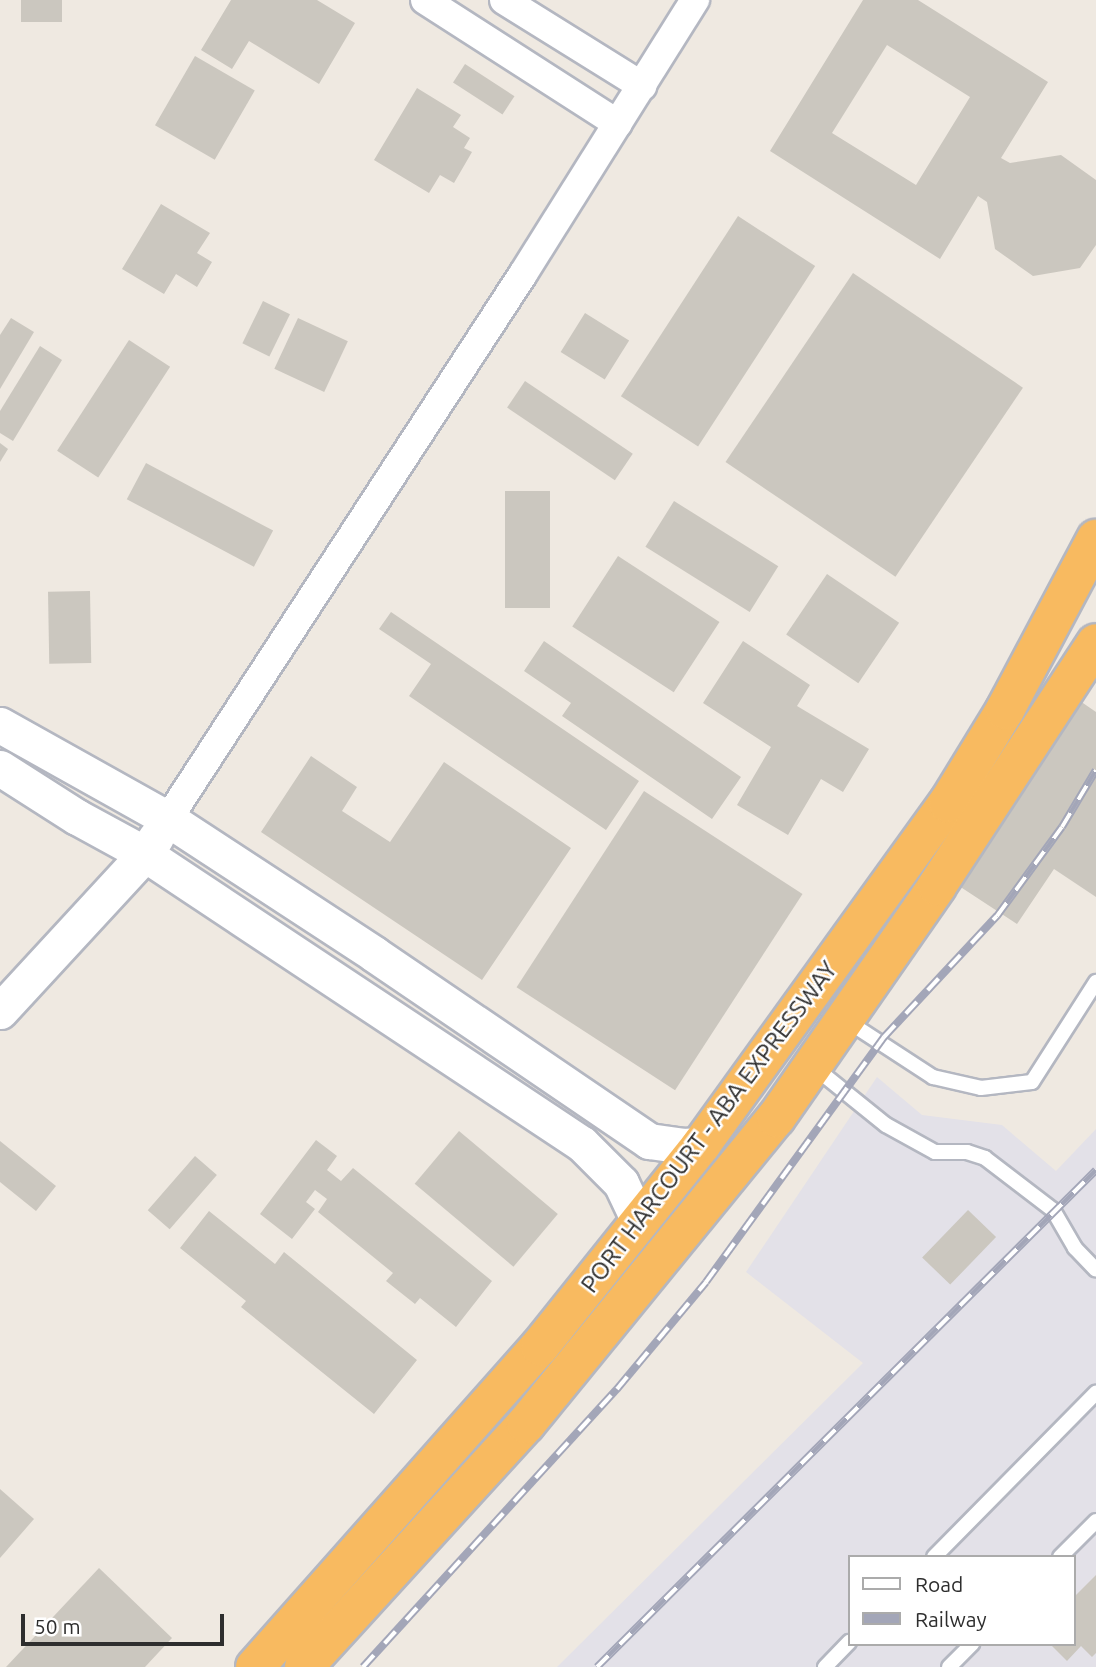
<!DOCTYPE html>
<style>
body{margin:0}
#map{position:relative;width:1096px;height:1667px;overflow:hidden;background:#efe9e1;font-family:Ubuntu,sans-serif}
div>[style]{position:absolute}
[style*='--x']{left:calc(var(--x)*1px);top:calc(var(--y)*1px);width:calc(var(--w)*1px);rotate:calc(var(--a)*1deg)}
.industrial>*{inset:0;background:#e3e1e8}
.building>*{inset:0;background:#cbc7bf;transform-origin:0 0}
.roads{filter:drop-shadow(2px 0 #b4b7c1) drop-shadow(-2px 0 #b4b7c1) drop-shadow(0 2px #b4b7c1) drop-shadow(0 -2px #b4b7c1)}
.service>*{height:14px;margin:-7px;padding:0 7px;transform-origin:7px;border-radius:7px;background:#fff}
.minor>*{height:28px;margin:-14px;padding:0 14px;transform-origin:14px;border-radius:14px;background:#fff}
.tertiary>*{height:35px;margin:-17.5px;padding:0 17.5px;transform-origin:17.5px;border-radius:17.5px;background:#fff}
.trunk>*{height:38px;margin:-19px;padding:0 19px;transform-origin:19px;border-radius:19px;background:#f8ba60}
.rail>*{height:8px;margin-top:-4px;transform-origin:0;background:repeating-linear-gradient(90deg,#fff 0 16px,#a3a6b8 0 32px);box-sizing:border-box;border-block:2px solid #a3a6b8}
span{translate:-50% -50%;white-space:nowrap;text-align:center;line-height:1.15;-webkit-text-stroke:5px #fff;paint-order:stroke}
.street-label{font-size:24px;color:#2e2e2e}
.legend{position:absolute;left:848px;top:1555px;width:228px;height:91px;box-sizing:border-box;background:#fff;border:2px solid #ababab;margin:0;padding:9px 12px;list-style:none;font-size:21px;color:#2e2e2e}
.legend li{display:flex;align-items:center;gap:14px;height:35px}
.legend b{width:35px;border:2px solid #ababab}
.scale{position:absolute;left:21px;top:1614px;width:203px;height:32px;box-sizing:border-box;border:4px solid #2e2e2e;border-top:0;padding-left:9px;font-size:21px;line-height:24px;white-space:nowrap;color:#2e2e2e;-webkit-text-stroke:5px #fff;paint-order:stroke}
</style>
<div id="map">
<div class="industrial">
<i style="clip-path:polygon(evenodd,877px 1077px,922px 1115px,1002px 1125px,1056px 1171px,1096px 1129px,1096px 1667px,557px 1667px,863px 1363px,746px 1272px,877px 1077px,849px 1557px,1073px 1557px,1073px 1644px,849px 1644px,849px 1557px)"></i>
</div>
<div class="building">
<i style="left:21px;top:0;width:41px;height:22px"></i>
<i style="clip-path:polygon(231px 0,317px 0,355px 23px,319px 84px,249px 41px,232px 69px,201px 50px)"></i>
<i style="clip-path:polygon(evenodd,863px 0,918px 0,1048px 82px,1001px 158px,1010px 163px,1061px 155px,1096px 180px,1096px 245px,1080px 268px,1033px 276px,995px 249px,987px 202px,978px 196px,940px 259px,770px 151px,863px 0,887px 45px,970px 97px,916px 185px,832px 133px,887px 45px)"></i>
<i style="left:195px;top:56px;width:69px;height:80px;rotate:30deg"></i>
<i style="left:465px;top:64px;width:59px;height:22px;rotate:33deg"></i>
<i style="clip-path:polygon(417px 88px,461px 115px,453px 127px,470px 138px,464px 148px,472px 152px,454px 183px,440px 175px,429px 193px,374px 160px)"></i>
<i style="clip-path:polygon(161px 204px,210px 233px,197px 253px,212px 262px,197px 287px,176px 274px,164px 294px,122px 269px)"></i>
<i style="left:738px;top:216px;width:92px;height:215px;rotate:33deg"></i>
<i style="left:853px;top:273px;width:205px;height:228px;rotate:34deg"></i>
<i style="left:263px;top:301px;width:30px;height:47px;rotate:26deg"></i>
<i style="left:585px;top:313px;width:52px;height:46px;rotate:32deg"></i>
<i style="clip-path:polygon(11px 318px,34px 332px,0 389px,0 335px)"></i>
<i style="left:298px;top:318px;width:55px;height:56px;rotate:25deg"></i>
<i style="left:129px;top:340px;width:49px;height:132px;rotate:33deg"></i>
<i style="clip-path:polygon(40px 346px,62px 360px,13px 441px,0 433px,0 411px)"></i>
<i style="left:525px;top:381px;width:130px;height:32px;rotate:34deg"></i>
<i style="clip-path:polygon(0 443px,8px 449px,0 462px)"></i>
<i style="left:146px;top:463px;width:144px;height:41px;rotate:28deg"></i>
<i style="left:550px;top:491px;width:117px;height:45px;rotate:90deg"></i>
<i style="left:674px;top:501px;width:123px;height:54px;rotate:32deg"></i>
<i style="left:618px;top:556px;width:121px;height:84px;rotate:33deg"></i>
<i style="left:827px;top:574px;width:87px;height:73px;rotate:34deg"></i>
<i style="left:90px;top:591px;width:72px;height:42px;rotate:89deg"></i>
<i style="clip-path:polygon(391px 612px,639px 781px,606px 830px,409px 696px,431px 664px,379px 629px)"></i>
<i style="clip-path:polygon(544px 641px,741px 777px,712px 819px,562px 716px,571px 703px,524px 671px)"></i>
<i style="clip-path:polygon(743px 641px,810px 685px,797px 706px,869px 749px,843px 792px,821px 779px,788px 835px,737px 805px,771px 747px,703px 703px)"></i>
<i style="clip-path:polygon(1080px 701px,1096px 712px,1096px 897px,1054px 869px,1017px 924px,959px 886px)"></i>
<i style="clip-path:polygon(311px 756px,357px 787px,342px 811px,390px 842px,444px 762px,571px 848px,482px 980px,261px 832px)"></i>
<i style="left:644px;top:791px;width:189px;height:234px;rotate:33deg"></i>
<i style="left:459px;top:1131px;width:129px;height:69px;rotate:40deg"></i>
<i style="clip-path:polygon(316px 1140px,337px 1156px,327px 1170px,341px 1181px,353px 1168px,492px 1281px,456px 1327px,420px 1298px,415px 1304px,386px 1281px,393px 1273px,318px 1212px,327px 1199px,315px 1190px,306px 1202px,315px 1209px,292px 1239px,260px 1214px)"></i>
<i style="clip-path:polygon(0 1141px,56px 1186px,36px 1211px,0 1182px)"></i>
<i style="left:195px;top:1156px;width:29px;height:72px;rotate:41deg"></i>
<i style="left:968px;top:1210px;width:39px;height:66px;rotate:44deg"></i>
<i style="clip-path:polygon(209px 1211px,275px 1264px,284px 1252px,417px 1360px,374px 1414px,241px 1307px,246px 1301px,180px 1248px)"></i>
<i style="clip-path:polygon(0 1489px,34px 1519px,0 1558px)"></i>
<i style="clip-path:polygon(99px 1568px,172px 1638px,145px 1667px,6px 1667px)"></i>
<i style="clip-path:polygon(1096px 1575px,1096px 1653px,1092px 1657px,1081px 1646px,1067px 1661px,1050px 1644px,1073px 1644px,1073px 1598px)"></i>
</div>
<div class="roads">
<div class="service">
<i style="--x:847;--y:1021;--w:103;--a:33.1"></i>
<i style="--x:933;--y:1077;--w:49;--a:12.9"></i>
<i style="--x:981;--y:1088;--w:51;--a:-6.7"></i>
<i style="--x:1032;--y:1082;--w:119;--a:-57.4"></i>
<i style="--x:814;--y:1067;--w:92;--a:38.9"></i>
<i style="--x:886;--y:1125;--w:56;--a:28.9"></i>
<i style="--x:935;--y:1152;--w:32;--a:0"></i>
<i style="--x:967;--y:1152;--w:19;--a:18"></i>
<i style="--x:985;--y:1158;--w:86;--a:37.4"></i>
<i style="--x:1053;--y:1210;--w:44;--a:59.9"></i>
<i style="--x:1075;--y:1248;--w:30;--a:46"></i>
<i style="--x:934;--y:1557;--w:231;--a:-45.4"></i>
<i style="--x:1060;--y:1557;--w:51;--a:-45"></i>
<i style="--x:825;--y:1667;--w:35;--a:-46"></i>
<i style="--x:949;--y:1667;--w:33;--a:-45"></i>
</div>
<div class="minor">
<i style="--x:425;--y:0;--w:229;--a:32.7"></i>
<i style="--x:504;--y:0;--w:163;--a:31.9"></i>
<i style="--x:168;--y:819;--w:650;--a:-56.92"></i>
<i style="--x:523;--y:274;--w:324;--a:-57.9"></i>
</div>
<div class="tertiary">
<i style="--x:0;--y:725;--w:193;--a:29.2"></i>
<i style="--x:168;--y:819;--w:246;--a:33.2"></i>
<i style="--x:374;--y:954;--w:333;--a:34.2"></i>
<i style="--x:649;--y:1141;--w:34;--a:8"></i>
<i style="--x:683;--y:1146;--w:18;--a:-3"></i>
<i style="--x:0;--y:768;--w:91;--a:32.5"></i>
<i style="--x:77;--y:817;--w:77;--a:28.6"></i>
<i style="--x:145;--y:854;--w:524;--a:33.57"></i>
<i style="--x:582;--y:1144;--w:55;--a:45"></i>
<i style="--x:621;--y:1183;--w:42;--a:64.7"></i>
<i style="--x:0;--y:1011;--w:214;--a:-47.3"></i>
<i style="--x:145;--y:854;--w:20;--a:-57"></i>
</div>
<div class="trunk">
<i style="--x:255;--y:1667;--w:429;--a:-48.4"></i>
<i style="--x:540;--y:1346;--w:258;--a:-51.3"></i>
<i style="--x:701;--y:1145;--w:422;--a:-54.2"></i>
<i style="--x:948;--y:803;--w:109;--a:-58.5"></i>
<i style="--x:1005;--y:710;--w:194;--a:-62"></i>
<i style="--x:304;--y:1667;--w:329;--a:-47.6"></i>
<i style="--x:526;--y:1424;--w:395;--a:-50.8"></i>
<i style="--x:776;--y:1118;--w:282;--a:-55.2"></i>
<i style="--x:937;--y:886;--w:290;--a:-56.8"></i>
</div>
</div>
<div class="rail">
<i style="--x:363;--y:1667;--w:377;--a:-47.6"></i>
<i style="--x:617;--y:1389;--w:139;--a:-50.2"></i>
<i style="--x:706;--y:1282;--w:303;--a:-54"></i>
<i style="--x:884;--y:1037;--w:166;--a:-47"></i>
<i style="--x:997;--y:916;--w:110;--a:-53.9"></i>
<i style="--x:1062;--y:827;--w:66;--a:-59.2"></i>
<i style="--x:597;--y:1667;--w:704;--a:-44.88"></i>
</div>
<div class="street-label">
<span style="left:709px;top:1127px;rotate:-53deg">PORT HARCOURT - ABA EXPRESSWAY</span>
</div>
<ul class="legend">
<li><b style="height:9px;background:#fff"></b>Road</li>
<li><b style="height:9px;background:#a3a6b8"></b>Railway</li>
</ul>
<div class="scale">50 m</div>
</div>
